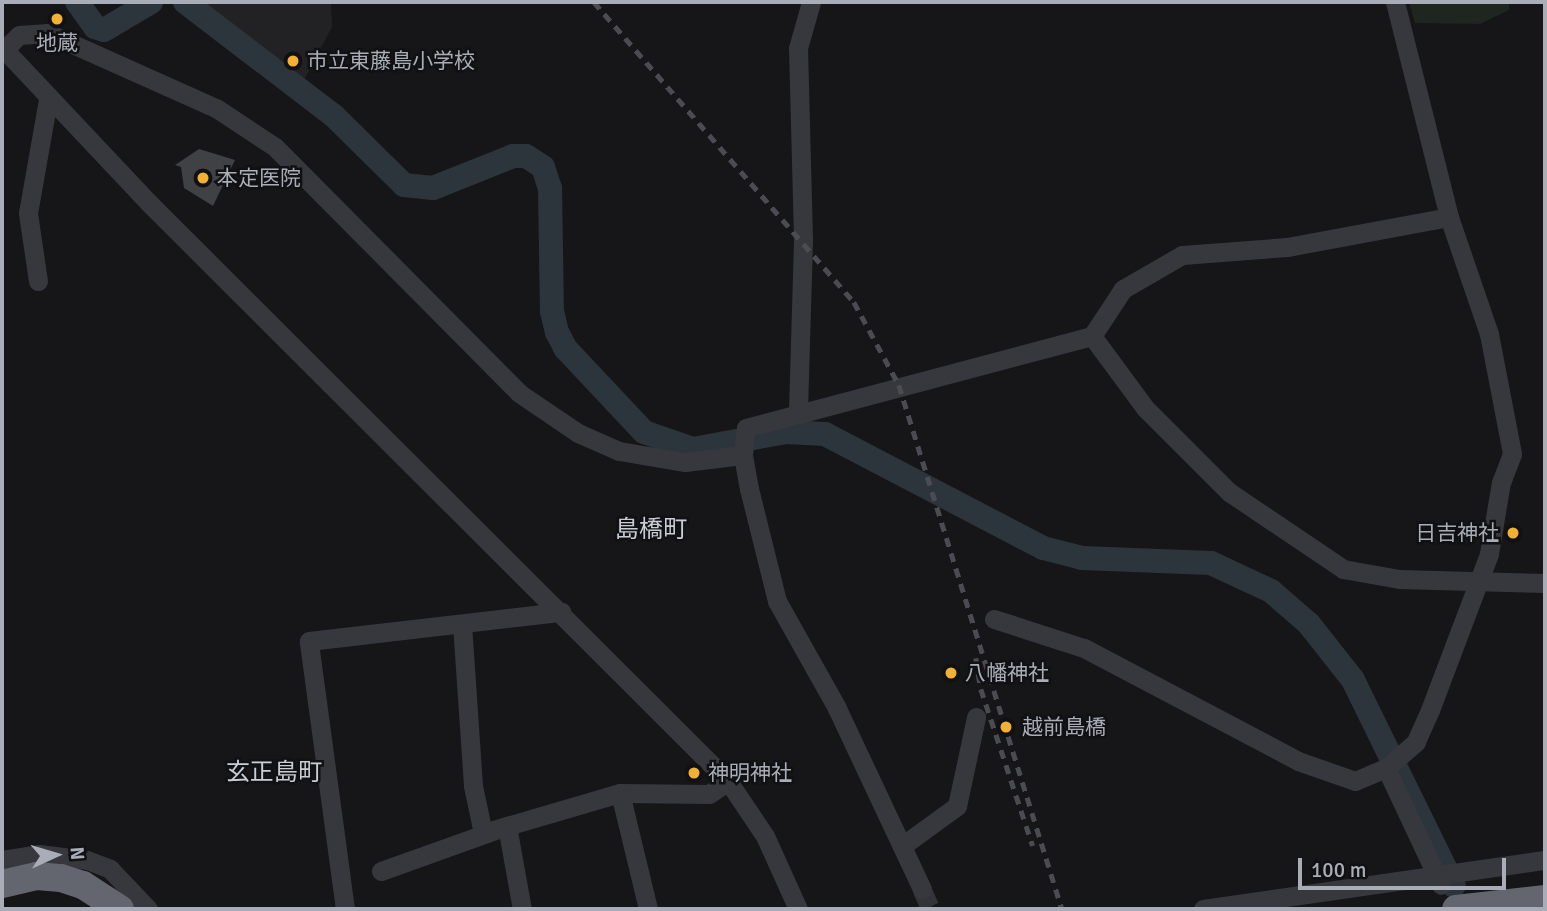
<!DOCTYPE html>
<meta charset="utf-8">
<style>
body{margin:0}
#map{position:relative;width:1547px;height:911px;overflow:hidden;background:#161618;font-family:Signika,"Noto Sans JP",sans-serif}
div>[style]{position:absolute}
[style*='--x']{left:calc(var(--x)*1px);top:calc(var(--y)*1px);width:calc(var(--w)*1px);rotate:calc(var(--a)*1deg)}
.built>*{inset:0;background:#222225}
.green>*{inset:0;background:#1e261f}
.river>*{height:24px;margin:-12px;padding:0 12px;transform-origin:12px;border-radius:12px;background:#2c353c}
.building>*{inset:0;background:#404145}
.minor-tunnel>*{height:19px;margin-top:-9.5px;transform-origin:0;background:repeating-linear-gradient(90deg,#333438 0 19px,transparent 0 29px)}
.minor>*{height:19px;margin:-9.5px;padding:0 9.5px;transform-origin:9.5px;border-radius:9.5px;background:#37383d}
.highway>*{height:28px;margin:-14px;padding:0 14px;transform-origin:14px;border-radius:14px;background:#63666e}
.rail>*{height:4.5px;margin-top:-2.25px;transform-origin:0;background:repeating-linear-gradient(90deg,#4a4c52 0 9px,transparent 0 16px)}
.dots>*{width:19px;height:19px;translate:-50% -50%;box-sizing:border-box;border:4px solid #111113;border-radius:50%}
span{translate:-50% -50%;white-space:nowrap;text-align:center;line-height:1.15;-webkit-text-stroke:5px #111113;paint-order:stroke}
.poi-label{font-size:21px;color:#a8adb8}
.left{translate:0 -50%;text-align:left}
.right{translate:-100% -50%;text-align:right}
.quarter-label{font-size:24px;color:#c9ccd4}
.frame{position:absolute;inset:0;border:4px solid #a8adb8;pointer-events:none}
.north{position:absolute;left:21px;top:820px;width:70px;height:70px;-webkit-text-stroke:5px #111113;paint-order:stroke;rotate:86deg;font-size:19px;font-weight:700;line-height:28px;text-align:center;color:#a8adb8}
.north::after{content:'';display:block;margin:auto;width:24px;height:32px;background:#a8adb8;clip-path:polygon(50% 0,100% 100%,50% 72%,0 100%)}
.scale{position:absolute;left:1298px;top:858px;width:208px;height:32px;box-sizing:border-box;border:4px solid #a8adb8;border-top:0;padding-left:9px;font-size:21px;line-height:24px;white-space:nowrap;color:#a8adb8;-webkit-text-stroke:5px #111113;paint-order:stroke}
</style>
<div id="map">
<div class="built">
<i style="clip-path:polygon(196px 2px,331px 2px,332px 27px,302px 84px)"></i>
</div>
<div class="green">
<i style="clip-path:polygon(1409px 2px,1509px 2px,1509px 10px,1480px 24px,1415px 23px)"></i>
</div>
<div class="river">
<i style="--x:77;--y:2;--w:31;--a:54"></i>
<i style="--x:95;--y:27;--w:9;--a:18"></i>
<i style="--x:104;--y:30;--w:55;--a:-30.8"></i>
<i style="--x:185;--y:2;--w:188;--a:37.4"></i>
<i style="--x:334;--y:116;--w:98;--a:44.6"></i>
<i style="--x:404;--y:185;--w:29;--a:6"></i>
<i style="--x:433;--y:188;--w:86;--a:-21.8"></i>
<i style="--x:513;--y:156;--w:13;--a:0"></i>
<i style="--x:526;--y:156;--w:20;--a:33"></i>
<i style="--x:543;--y:167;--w:22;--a:72"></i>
<i style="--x:550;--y:188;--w:123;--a:89.1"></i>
<i style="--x:552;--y:311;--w:22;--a:77"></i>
<i style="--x:557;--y:332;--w:18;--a:63"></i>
<i style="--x:565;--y:348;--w:115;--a:46.8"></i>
<i style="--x:644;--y:432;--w:52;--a:19.1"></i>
<i style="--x:693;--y:449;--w:95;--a:-10.4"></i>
<i style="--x:786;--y:432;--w:39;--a:3"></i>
<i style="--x:825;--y:434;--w:246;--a:27.6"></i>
<i style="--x:1043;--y:548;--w:40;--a:14.4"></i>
<i style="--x:1082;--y:558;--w:129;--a:2.2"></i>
<i style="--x:1211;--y:563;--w:66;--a:25"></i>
<i style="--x:1271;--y:591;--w:50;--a:41"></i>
<i style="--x:1309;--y:624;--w:71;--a:51.8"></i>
<i style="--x:1353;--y:680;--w:229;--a:63.9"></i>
</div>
<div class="building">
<i style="clip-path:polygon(199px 149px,235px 160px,213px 206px,184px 188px,181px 167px,175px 165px)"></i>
</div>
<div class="minor-tunnel">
<i style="--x:922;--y:889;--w:22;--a:66"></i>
</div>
<div class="minor">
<i style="--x:1395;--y:2;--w:222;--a:75.9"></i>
<i style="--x:1449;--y:217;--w:124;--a:71.1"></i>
<i style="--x:1489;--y:334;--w:122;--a:79.1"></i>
<i style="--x:1512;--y:454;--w:30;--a:111"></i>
<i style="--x:1501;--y:482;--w:73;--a:99.5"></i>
<i style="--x:1489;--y:554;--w:167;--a:110.7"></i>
<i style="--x:1430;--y:710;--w:35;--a:114"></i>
<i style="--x:1416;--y:742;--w:40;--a:139"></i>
<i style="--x:1386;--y:768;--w:129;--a:64.8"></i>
<i style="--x:2;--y:47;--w:214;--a:46.7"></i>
<i style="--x:149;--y:203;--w:818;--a:44.95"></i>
<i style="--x:728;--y:781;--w:66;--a:56.1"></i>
<i style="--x:765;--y:836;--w:80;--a:65.7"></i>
<i style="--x:4;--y:50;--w:21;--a:-45"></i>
<i style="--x:19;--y:35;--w:29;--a:-4"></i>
<i style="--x:48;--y:33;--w:184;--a:24.1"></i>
<i style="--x:216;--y:108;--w:71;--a:33.5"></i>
<i style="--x:275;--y:147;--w:346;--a:45.2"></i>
<i style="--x:519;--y:393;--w:71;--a:34.1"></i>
<i style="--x:578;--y:433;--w:45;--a:23.7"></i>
<i style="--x:619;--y:451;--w:67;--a:9.5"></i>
<i style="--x:685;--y:462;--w:58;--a:-6.9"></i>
<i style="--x:1449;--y:217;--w:165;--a:169.5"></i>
<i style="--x:1287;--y:247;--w:105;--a:175.6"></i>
<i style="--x:1182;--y:255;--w:68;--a:150"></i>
<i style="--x:1123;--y:289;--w:56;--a:123.4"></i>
<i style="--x:1092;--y:336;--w:89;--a:53.6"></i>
<i style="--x:1145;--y:408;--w:119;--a:45"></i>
<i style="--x:1229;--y:492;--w:138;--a:34"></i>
<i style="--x:1343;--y:569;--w:57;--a:10.1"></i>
<i style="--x:1399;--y:579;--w:146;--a:1.6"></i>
<i style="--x:38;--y:281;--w:69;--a:-98.4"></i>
<i style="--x:28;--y:213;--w:116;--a:-80"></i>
<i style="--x:798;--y:410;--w:172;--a:-88.3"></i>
<i style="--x:803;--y:238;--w:190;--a:-91.5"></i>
<i style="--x:798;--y:48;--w:48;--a:-74.2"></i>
<i style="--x:994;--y:619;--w:95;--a:17.9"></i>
<i style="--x:1084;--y:648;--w:242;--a:27.8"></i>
<i style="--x:1298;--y:761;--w:60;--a:19.3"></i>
<i style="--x:1355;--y:781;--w:34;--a:-23"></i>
<i style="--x:462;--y:624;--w:162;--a:86.1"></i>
<i style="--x:473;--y:786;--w:48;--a:78"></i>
<i style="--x:620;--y:793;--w:119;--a:76.4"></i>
<i style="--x:483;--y:833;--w:143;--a:-16.3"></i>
<i style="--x:620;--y:793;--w:89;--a:0.6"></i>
<i style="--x:709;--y:794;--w:23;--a:-34"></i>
<i style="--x:902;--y:846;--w:68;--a:-36"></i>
<i style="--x:957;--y:806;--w:91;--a:-77.9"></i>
<i style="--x:2;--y:860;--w:37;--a:-9"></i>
<i style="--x:39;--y:854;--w:48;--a:7.1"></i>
<i style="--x:87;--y:860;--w:25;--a:21"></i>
<i style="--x:110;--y:869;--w:55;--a:46.5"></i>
<i style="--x:381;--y:871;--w:134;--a:-19.7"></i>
<i style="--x:507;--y:826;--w:84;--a:79.8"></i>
<i style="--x:922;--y:889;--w:200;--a:-115.2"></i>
<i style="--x:837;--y:708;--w:123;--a:-119.3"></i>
<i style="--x:777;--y:601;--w:115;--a:-104"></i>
<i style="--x:749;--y:489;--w:35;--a:-100"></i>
<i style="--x:743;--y:455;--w:27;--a:-84"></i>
<i style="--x:746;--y:428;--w:358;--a:-14.9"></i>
<i style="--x:345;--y:909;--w:270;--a:-97.7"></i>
<i style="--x:309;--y:641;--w:254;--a:-6.6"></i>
<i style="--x:1203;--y:909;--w:345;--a:-8.2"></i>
</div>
<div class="highway">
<i style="--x:2;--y:884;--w:36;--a:-13"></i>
<i style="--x:37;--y:876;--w:24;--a:5"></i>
<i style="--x:61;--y:878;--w:23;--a:18"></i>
<i style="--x:83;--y:885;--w:44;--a:33"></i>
<i style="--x:1456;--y:909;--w:90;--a:-6.4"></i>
</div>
<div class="rail">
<i style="--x:594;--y:2;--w:397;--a:49.1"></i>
<i style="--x:854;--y:302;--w:94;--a:61.5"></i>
<i style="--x:899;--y:385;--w:549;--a:72.72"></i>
<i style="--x:976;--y:658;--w:31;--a:81"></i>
<i style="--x:981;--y:689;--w:165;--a:71.7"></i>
</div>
<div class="dots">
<i style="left:57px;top:19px;background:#f2b134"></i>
<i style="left:293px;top:61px;background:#f2b134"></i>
<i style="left:203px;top:178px;background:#f2b134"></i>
<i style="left:1513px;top:533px;background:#f2b134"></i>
<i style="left:951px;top:673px;background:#f2b134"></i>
<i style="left:1006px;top:727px;background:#f2b134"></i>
<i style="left:694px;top:773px;background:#f2b134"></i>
</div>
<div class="poi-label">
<span style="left:57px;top:43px">地蔵</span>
<span class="left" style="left:307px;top:61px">市立東藤島小学校</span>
<span class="left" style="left:217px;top:178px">本定医院</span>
<span class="right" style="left:1499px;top:533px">日吉神社</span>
<span class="left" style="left:965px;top:673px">八幡神社</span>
<span class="left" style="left:1022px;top:727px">越前島橋</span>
<span class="left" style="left:708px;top:773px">神明神社</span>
</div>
<div class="quarter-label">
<span style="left:651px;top:530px">島橋町</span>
<span style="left:274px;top:773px">玄正島町</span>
</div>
<div class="frame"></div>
<div class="north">N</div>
<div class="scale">100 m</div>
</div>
